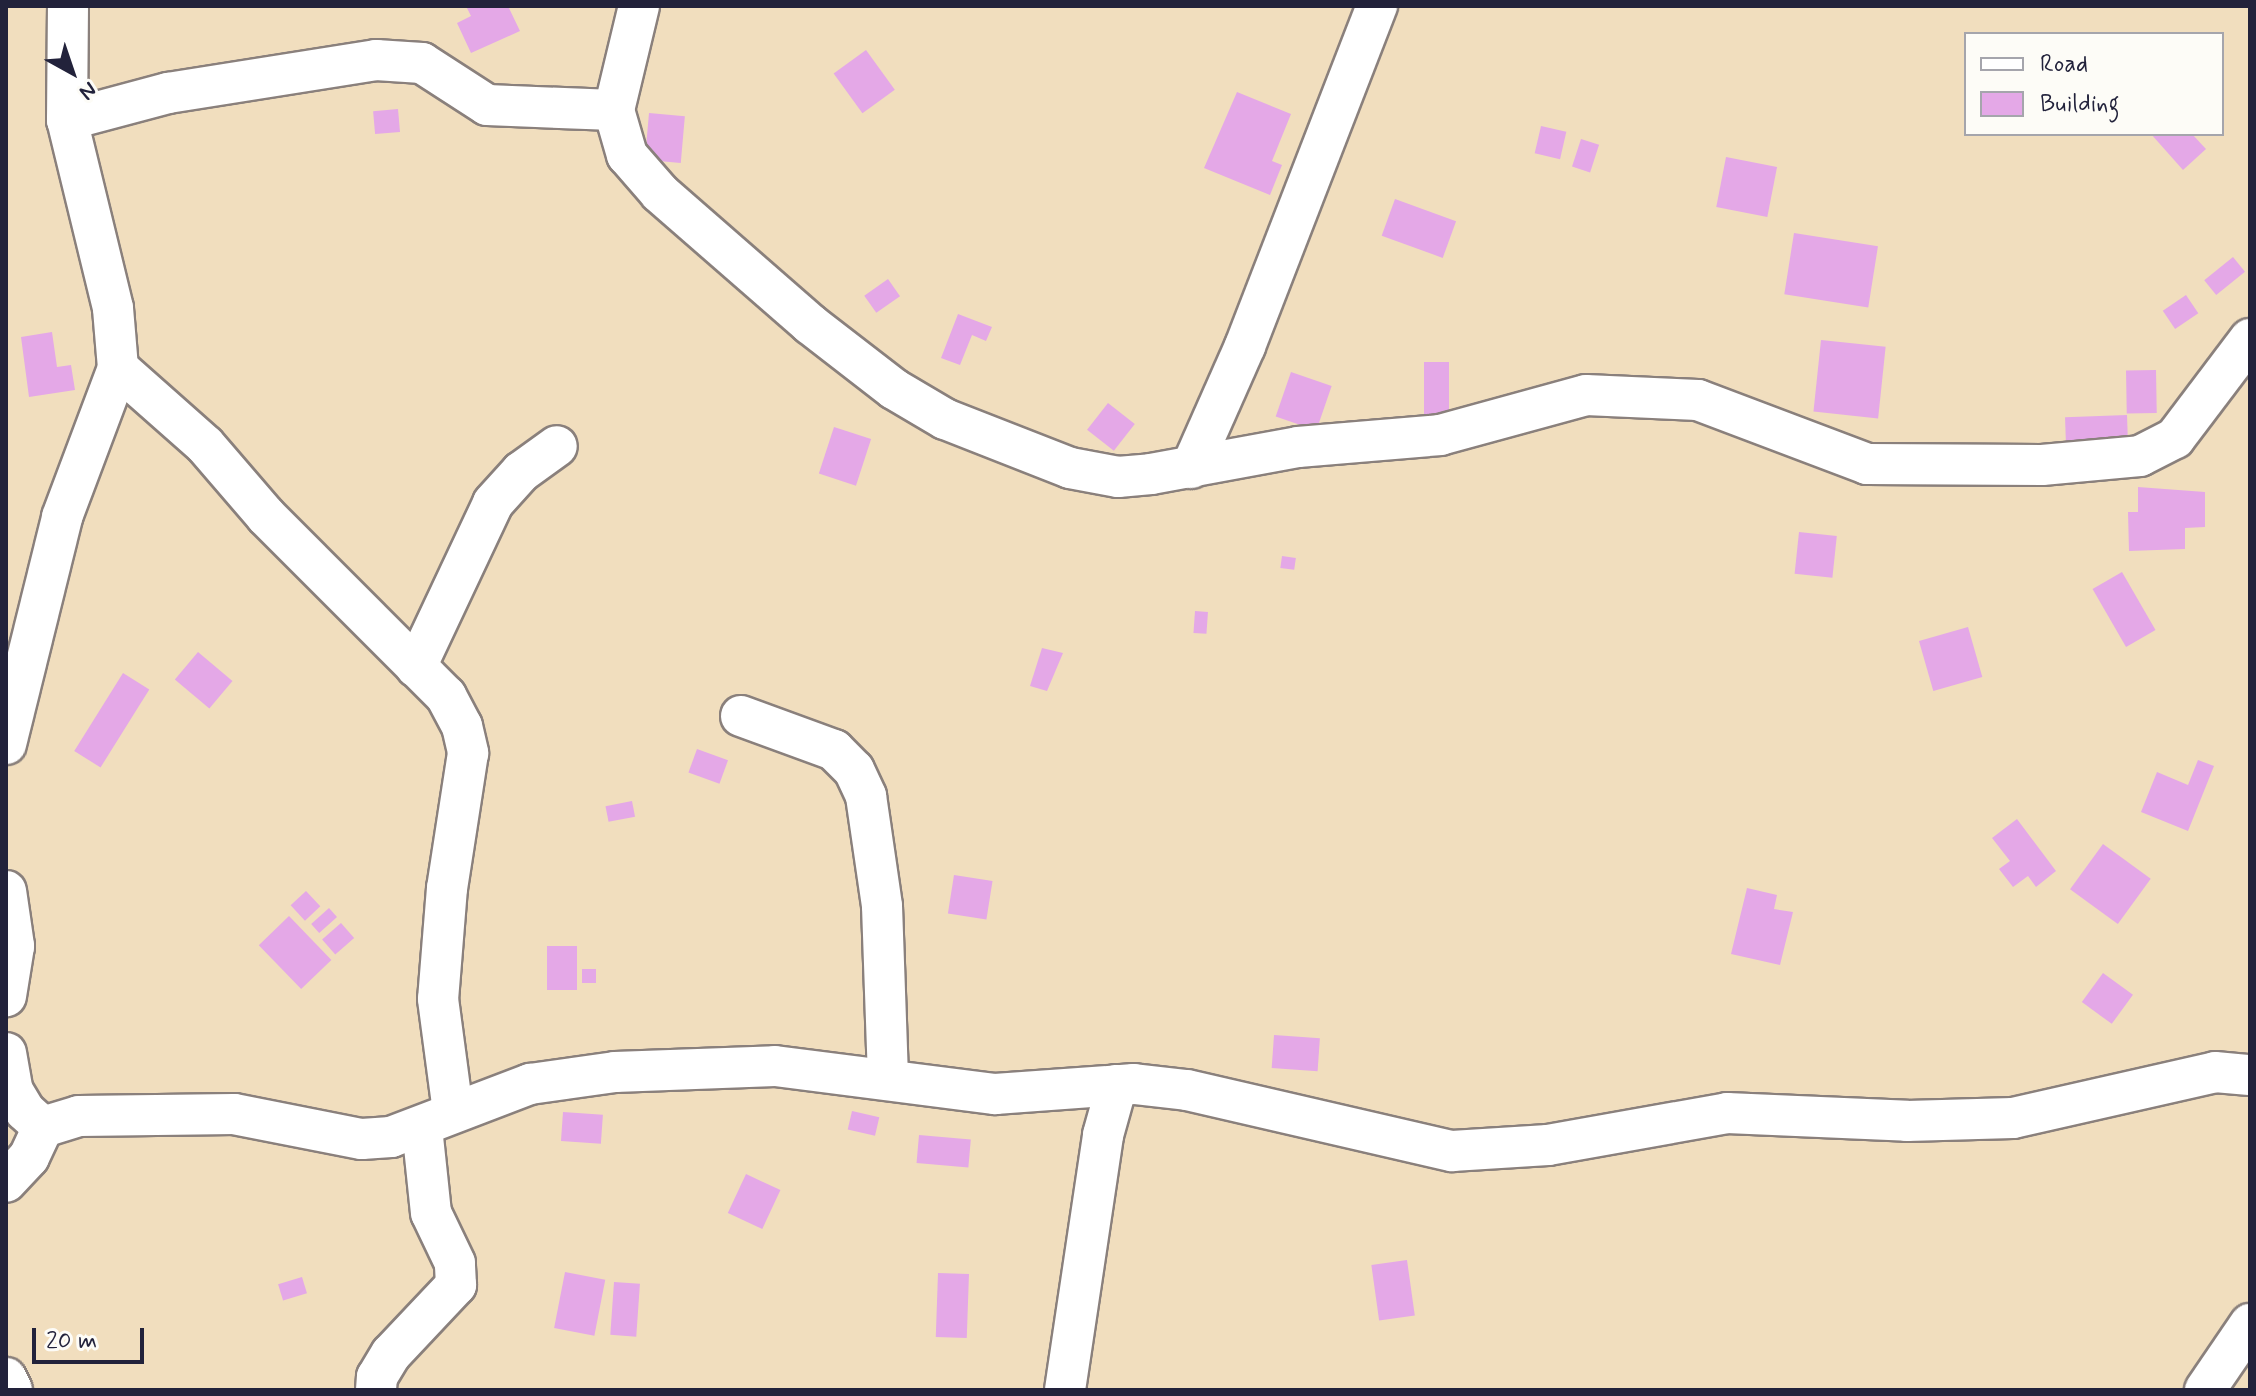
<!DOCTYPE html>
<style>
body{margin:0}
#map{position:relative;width:2256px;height:1396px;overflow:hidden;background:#f1debe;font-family:Mynerve,sans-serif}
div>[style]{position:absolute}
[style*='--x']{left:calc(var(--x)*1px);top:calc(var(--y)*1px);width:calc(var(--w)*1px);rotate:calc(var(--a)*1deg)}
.building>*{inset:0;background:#e4a8e7;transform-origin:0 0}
.roads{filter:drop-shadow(2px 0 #8a807c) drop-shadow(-2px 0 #8a807c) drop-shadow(0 2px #8a807c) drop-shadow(0 -2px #8a807c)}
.street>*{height:40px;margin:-20px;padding:0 20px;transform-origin:20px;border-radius:20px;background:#fff}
span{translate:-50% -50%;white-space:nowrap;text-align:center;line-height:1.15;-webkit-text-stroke:8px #fdfcf7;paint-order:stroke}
.frame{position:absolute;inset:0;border:8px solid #22223b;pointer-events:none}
.legend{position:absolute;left:1964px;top:32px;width:260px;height:104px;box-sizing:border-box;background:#fdfcf7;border:2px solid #a5a5ac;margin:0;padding:10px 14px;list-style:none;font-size:24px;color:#22223b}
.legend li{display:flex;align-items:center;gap:16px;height:40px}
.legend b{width:40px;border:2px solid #a5a5ac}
.north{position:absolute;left:32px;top:32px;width:80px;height:80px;-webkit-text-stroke:6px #fdfcf7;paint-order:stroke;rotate:140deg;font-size:22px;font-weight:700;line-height:32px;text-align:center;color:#22223b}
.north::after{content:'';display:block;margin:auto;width:28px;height:36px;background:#22223b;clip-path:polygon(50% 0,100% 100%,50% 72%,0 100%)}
.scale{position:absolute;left:32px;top:1328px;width:112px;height:36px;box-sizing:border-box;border:4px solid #22223b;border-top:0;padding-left:10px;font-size:24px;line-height:28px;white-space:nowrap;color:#22223b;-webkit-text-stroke:6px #fdfcf7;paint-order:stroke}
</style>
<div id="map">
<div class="building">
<i style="clip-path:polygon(466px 6px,508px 6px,520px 31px,471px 53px,457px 23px,471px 16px)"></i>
<i style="left:866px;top:50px;width:49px;height:40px;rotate:54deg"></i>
<i style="clip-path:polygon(1237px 92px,1291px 114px,1272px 161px,1282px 165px,1270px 195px,1204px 168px)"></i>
<i style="left:398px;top:109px;width:23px;height:25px;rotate:85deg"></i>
<i style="left:649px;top:113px;width:36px;height:47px;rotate:5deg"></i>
<i style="left:1541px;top:126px;width:26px;height:28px;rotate:13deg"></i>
<i style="clip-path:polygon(2151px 134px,2192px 134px,2206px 149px,2183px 170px)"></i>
<i style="left:1581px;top:139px;width:19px;height:29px;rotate:18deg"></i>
<i style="left:1726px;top:157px;width:52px;height:51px;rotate:11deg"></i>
<i style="left:1395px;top:199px;width:65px;height:39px;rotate:20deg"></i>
<i style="left:1794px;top:233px;width:85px;height:62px;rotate:9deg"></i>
<i style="left:2233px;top:257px;width:19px;height:37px;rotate:51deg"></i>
<i style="left:888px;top:279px;width:21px;height:29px;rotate:55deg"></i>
<i style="left:2186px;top:295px;width:22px;height:28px;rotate:56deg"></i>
<i style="clip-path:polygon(958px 314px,992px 327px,986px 341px,972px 335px,960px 365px,941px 358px)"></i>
<i style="clip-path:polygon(52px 332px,57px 367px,71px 365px,75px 390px,29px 397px,21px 337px)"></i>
<i style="left:1821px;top:340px;width:65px;height:72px;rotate:6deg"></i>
<i style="left:1424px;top:362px;width:25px;height:57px"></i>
<i style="left:2156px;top:370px;width:43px;height:30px;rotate:89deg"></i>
<i style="left:1291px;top:372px;width:43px;height:47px;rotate:19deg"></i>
<i style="left:1108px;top:403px;width:34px;height:34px;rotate:38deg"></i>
<i style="left:2127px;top:415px;width:25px;height:62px;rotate:88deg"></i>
<i style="left:834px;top:427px;width:39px;height:49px;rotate:18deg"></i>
<i style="clip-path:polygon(2138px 487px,2205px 492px,2205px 527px,2185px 528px,2185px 549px,2129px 551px,2128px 512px,2138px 512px)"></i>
<i style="left:1799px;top:532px;width:38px;height:42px;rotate:6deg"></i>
<i style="left:1282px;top:556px;width:14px;height:12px;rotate:8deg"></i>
<i style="left:2122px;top:572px;width:67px;height:34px;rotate:60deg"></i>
<i style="left:1195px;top:611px;width:13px;height:22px;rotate:4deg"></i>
<i style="left:1968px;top:627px;width:52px;height:51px;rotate:74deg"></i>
<i style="clip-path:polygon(1042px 648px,1063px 653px,1047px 691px,1030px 686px)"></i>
<i style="left:198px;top:652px;width:45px;height:36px;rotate:40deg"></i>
<i style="left:123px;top:673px;width:31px;height:92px;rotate:32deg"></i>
<i style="left:697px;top:749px;width:33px;height:25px;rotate:20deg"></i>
<i style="clip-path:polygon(2198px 760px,2214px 766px,2188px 831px,2141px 812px,2157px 772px,2188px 785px)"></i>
<i style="left:632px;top:801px;width:16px;height:27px;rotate:79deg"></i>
<i style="clip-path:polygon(2017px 819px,2056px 871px,2036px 887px,2028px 876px,2013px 887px,1999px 869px,2010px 861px,1992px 838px)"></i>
<i style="left:2103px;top:844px;width:59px;height:56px;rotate:36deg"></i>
<i style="left:954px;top:875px;width:39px;height:39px;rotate:9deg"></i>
<i style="clip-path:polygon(1747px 888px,1777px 895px,1774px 909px,1793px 912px,1780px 965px,1731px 954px)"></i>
<i style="left:306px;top:891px;width:21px;height:21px;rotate:47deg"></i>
<i style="left:329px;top:908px;width:12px;height:24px;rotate:48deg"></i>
<i style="left:289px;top:916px;width:61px;height:42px;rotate:46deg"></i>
<i style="left:341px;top:923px;width:20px;height:25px;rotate:49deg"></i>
<i style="left:577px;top:946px;width:44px;height:30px;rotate:90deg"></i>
<i style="left:596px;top:969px;width:14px;height:14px;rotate:90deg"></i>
<i style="left:2103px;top:973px;width:37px;height:36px;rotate:36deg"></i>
<i style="left:1274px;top:1035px;width:46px;height:33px;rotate:4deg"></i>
<i style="left:852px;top:1111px;width:28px;height:19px;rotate:13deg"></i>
<i style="left:563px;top:1112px;width:40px;height:29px;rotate:4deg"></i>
<i style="left:919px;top:1135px;width:52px;height:28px;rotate:5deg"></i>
<i style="left:746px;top:1174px;width:38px;height:43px;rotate:25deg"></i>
<i style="left:1407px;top:1260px;width:56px;height:36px;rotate:82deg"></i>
<i style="left:565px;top:1272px;width:41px;height:57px;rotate:11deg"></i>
<i style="left:938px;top:1273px;width:31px;height:64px;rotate:2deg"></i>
<i style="left:302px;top:1277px;width:17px;height:25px;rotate:73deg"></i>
<i style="left:614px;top:1282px;width:26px;height:53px;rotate:4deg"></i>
</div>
<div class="roads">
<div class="street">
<i style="--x:639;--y:6;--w:107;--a:103.5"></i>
<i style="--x:614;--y:110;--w:47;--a:73.9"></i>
<i style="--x:627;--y:155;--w:50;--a:49"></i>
<i style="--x:660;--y:193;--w:199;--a:41.1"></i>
<i style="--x:810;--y:324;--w:106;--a:37.7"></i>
<i style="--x:894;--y:389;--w:59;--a:30.5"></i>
<i style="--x:945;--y:419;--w:134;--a:21.4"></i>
<i style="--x:1070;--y:468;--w:49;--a:10.6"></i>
<i style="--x:1118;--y:477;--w:33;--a:-5"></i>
<i style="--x:1151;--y:474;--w:149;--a:-10.4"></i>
<i style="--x:1298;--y:447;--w:143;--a:-4.8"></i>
<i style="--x:1440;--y:435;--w:151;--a:-15.3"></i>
<i style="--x:1586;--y:395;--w:112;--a:2.6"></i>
<i style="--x:1698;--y:400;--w:181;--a:20.7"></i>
<i style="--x:1867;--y:464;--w:175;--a:0.3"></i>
<i style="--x:2042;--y:465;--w:98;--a:-5.2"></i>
<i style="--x:2140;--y:456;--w:39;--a:-27"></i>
<i style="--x:2175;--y:438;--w:124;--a:-52.9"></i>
<i style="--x:67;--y:120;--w:105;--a:-15"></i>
<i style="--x:168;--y:93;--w:211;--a:-9"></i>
<i style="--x:376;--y:60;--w:46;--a:3.7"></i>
<i style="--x:422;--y:63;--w:77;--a:32.9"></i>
<i style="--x:487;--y:105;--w:127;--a:2.3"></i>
<i style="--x:118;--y:368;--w:116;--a:41.5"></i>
<i style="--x:205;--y:445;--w:94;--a:49.3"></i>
<i style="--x:266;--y:516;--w:255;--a:45"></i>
<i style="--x:446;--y:696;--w:34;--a:62"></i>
<i style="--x:462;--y:726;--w:28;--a:77"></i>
<i style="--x:468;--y:753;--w:137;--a:98.8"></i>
<i style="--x:447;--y:888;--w:111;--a:94.6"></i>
<i style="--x:438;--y:999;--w:114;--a:82.4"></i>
<i style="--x:1191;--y:468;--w:133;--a:-66.1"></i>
<i style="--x:1245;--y:346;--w:365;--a:-68.8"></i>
<i style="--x:416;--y:667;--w:181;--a:-64.8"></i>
<i style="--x:493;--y:503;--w:42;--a:-47.9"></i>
<i style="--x:521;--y:472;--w:44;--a:-35.8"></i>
<i style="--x:741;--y:716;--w:99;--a:20.1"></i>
<i style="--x:834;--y:750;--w:28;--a:45"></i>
<i style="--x:854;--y:770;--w:29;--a:65"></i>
<i style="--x:866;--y:796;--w:111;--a:81.7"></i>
<i style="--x:882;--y:906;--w:171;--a:88"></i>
<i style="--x:6;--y:744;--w:234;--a:-76.1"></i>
<i style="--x:62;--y:517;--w:159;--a:-69.4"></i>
<i style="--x:118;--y:368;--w:60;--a:-94.8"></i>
<i style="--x:113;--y:308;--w:194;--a:-103.7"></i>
<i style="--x:67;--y:120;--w:114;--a:-89.5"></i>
<i style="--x:6;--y:891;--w:56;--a:81.7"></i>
<i style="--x:14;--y:946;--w:51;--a:99.1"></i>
<i style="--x:6;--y:1053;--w:39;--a:80"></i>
<i style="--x:13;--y:1091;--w:23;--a:59"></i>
<i style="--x:25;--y:1111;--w:24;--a:42"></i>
<i style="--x:43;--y:1127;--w:33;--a:115"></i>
<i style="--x:29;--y:1157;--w:34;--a:133"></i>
<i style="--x:43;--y:1127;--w:38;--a:-17"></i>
<i style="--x:79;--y:1116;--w:155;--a:-0.7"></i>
<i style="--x:234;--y:1114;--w:130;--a:11.1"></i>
<i style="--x:362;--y:1139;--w:29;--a:-4"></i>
<i style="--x:391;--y:1137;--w:149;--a:-20.9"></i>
<i style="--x:530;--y:1084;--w:86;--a:-8"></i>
<i style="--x:615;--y:1072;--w:160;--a:-2.1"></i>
<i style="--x:775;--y:1066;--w:222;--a:7.3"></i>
<i style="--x:995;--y:1094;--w:139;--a:-4.1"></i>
<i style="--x:1134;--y:1084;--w:53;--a:6.5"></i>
<i style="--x:1187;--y:1090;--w:272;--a:13"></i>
<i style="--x:1452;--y:1151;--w:96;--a:-3.6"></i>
<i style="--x:1548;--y:1145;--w:182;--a:-10.1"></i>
<i style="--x:1727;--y:1113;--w:180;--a:2.5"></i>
<i style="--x:1907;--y:1121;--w:106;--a:-1.6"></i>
<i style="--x:2013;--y:1118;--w:207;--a:-12.8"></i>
<i style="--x:2215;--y:1072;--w:35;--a:5"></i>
<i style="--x:6;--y:1378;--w:13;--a:63"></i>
<i style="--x:376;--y:1390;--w:13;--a:-86"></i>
<i style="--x:377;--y:1377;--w:27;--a:-59"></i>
<i style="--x:391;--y:1354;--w:95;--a:-46.7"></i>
<i style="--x:456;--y:1285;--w:22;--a:-93"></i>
<i style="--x:455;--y:1263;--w:55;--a:-115.6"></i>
<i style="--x:431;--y:1213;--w:85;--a:-96"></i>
<i style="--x:1065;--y:1390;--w:258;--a:-81.5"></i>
<i style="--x:1103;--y:1135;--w:52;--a:-74.4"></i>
<i style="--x:2205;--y:1390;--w:80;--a:-55.7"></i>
</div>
</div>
<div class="frame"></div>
<ul class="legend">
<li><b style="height:10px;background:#fff"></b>Road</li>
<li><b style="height:22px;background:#e4a8e7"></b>Building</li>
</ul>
<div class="north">N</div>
<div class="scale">20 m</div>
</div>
